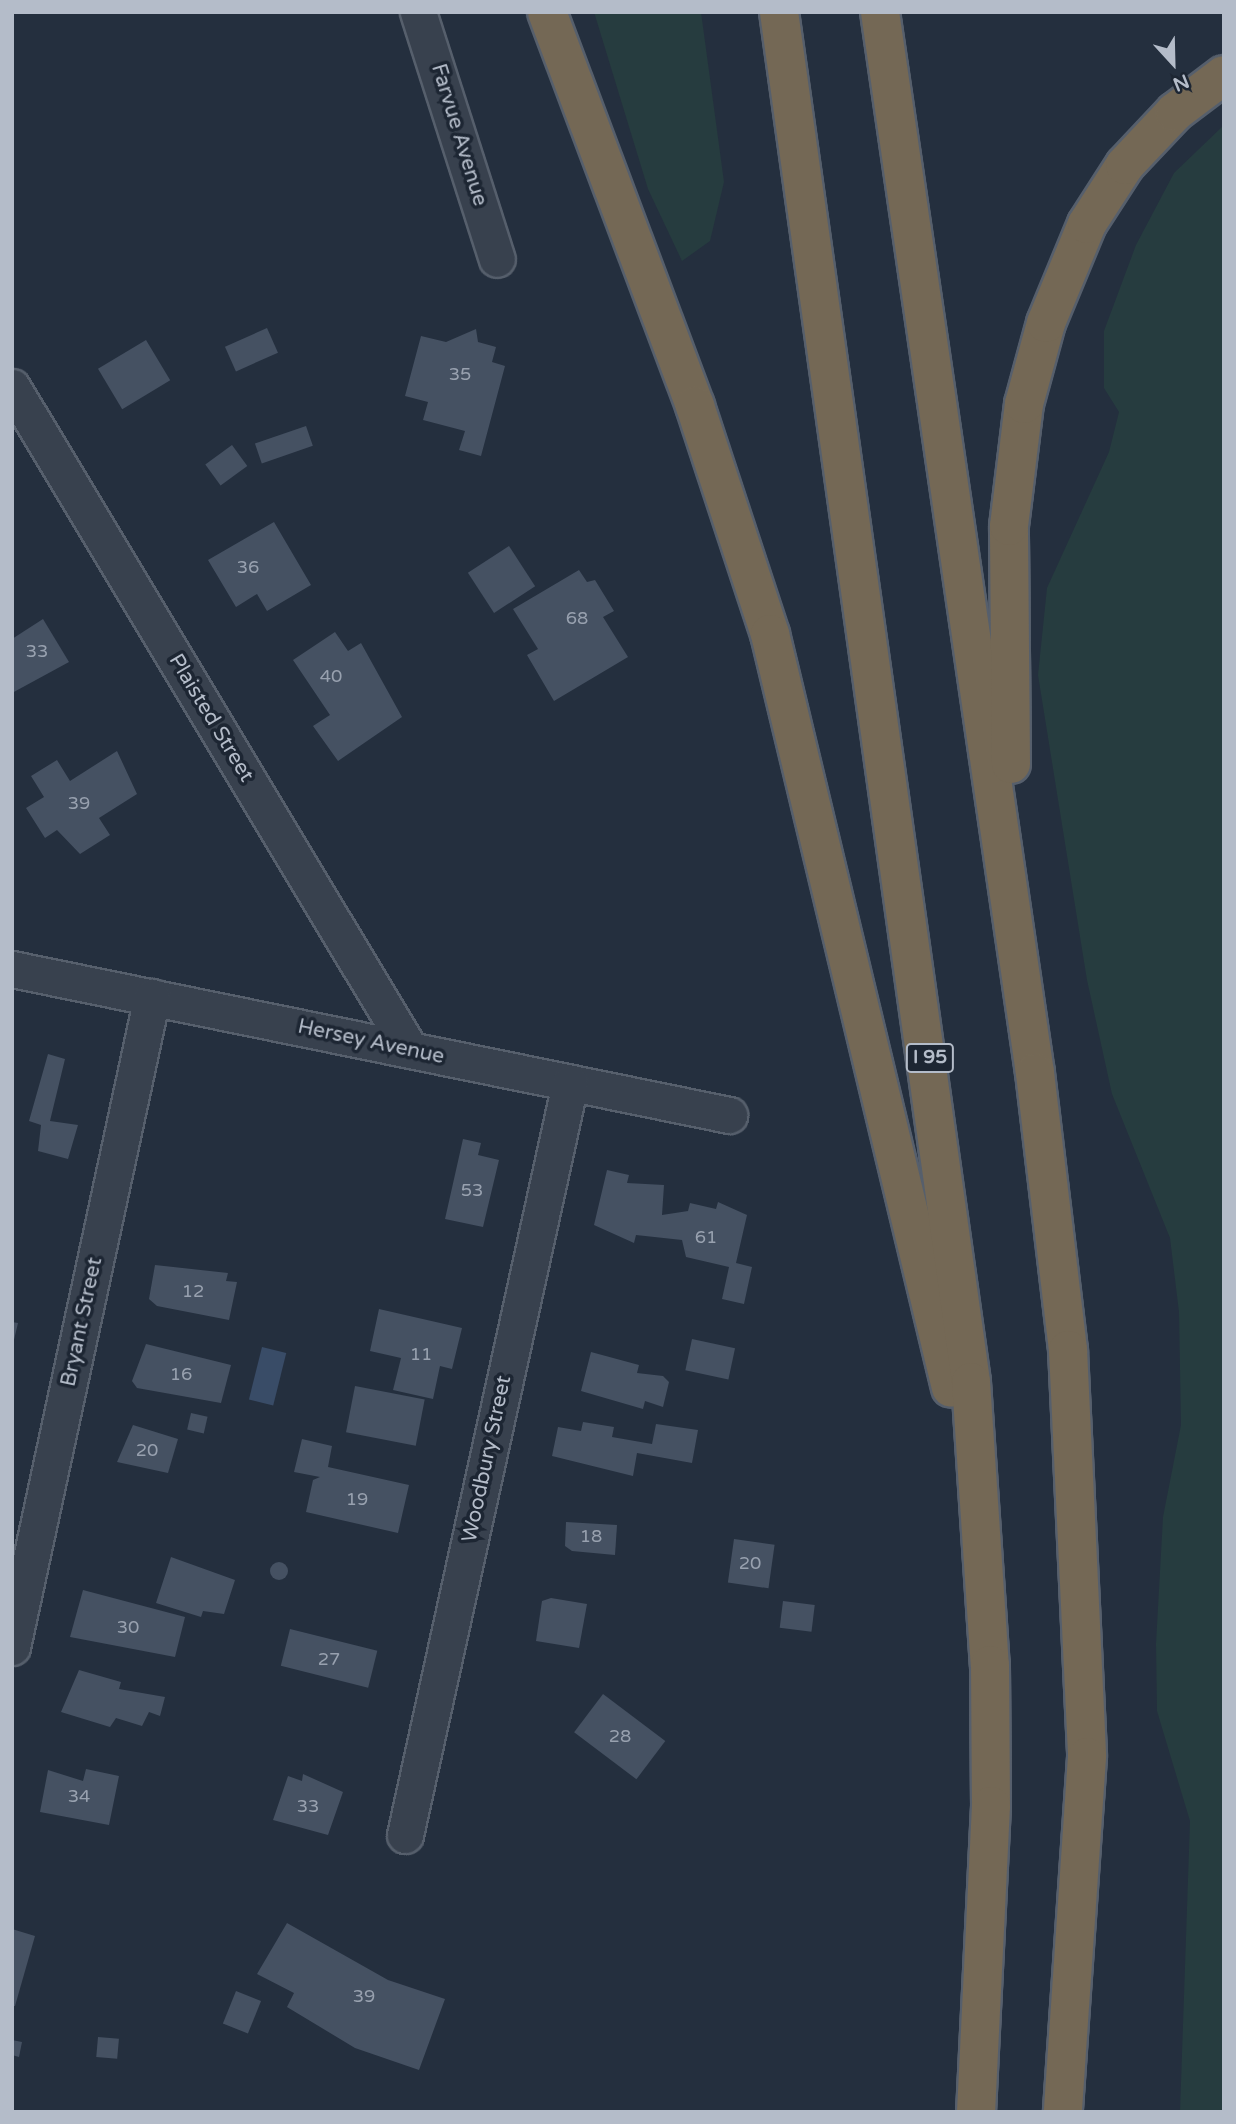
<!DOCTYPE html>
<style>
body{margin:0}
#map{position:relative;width:1236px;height:2124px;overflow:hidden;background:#242f3e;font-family:"Varela Round",sans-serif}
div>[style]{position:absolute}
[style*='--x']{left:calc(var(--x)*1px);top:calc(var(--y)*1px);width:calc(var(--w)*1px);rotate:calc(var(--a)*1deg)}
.green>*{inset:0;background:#263c3f}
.water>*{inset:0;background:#394c67;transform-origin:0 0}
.building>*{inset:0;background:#455162;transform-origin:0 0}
.round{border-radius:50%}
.roads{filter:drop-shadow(2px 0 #565f6c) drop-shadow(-2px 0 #565f6c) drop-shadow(0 2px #565f6c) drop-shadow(0 -2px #565f6c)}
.minor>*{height:35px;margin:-17.5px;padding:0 17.5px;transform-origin:17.5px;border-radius:17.5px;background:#38414e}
.motorway>*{height:38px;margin:-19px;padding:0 19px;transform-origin:19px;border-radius:19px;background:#746855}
span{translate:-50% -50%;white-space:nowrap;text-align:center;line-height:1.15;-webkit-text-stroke:7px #1d2633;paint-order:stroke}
.number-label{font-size:18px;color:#98a1af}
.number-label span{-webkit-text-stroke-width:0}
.shield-label span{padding:2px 5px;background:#1d2633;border:2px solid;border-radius:5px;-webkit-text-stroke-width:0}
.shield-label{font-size:19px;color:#b4bcc9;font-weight:700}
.street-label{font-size:21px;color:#b4bcc9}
.frame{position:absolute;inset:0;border:14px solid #b4bcc9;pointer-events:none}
.north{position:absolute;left:1138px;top:28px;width:70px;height:70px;-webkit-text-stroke:5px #1d2633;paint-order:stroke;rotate:158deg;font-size:19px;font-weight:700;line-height:28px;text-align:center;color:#b4bcc9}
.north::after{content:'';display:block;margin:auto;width:24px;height:32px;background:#b4bcc9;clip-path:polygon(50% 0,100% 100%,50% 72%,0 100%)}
</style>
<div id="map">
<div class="green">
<i style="clip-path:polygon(594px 12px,701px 12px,724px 182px,710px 241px,682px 261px,648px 189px)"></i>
<i style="clip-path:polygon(1224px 125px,1224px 2112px,1180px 2112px,1190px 1821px,1157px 1711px,1156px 1644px,1163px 1517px,1181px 1425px,1179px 1312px,1170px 1238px,1112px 1094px,1087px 980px,1038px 675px,1047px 588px,1109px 452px,1119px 412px,1104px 388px,1104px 331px,1136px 245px,1174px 173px)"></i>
</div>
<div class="water">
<i style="left:262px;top:1347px;width:25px;height:54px;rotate:14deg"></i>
</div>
<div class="building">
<i style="left:267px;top:328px;width:27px;height:46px;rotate:66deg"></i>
<i style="clip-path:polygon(476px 329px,478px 342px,496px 347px,492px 362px,505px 366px,481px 456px,459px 450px,465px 431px,423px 420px,428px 402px,405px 396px,421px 336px,446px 342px)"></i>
<i style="left:146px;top:340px;width:47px;height:56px;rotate:59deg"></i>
<i style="left:306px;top:426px;width:21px;height:54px;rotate:71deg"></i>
<i style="left:232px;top:445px;width:26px;height:33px;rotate:54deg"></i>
<i style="clip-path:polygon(274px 522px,311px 585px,267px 611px,257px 594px,236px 607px,208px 560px)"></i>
<i style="left:509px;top:546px;width:48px;height:49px;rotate:57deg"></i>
<i style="clip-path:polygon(579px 570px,587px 582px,595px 580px,614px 611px,603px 617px,628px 657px,554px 701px,527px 655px,538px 649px,513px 609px)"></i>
<i style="clip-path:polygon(43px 619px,69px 662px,12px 693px,12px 639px)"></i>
<i style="clip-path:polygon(335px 632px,348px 651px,361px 643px,402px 717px,338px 761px,313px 726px,330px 715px,293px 660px)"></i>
<i style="clip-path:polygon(117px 751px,137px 794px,99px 818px,110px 835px,80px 854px,57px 830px,45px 838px,26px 808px,44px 797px,31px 776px,57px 760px,70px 781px)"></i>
<i style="clip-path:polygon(48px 1054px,65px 1059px,50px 1121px,78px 1125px,68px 1159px,38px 1151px,41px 1125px,29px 1121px)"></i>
<i style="clip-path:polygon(463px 1139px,481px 1143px,478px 1155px,499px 1160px,483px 1227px,445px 1219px)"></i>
<i style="clip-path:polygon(607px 1170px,629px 1175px,627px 1183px,664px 1185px,662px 1215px,688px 1211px,690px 1203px,716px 1209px,718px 1202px,747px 1215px,736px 1263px,752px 1267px,744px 1304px,722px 1299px,729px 1267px,686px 1257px,682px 1240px,636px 1235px,634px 1243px,594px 1225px)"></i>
<i style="clip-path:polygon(155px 1265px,228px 1273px,226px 1281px,237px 1282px,229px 1320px,157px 1306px,149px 1299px)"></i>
<i style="clip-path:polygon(379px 1309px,462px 1328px,452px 1369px,440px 1366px,433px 1399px,393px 1390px,401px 1358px,370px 1351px)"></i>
<i style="clip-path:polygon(12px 1322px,18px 1323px,13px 1344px,12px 1344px)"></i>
<i style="left:692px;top:1339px;width:44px;height:32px;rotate:12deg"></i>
<i style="clip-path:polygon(146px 1344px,231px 1365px,221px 1403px,137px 1388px,132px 1381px)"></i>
<i style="clip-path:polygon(591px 1352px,639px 1365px,637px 1373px,663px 1376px,669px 1382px,663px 1407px,645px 1401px,643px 1409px,581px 1391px)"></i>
<i style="left:355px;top:1386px;width:71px;height:47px;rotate:11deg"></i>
<i style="left:191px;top:1413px;width:17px;height:17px;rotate:13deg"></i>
<i style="clip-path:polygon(583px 1422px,614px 1427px,612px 1437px,652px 1444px,656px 1424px,698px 1430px,692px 1463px,637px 1453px,633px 1476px,552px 1456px,558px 1427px,581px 1431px)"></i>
<i style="clip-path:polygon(133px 1425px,178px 1439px,168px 1473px,117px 1462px)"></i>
<i style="clip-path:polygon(302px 1439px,332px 1446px,328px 1467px,409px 1485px,398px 1533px,306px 1512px,313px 1480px,320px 1477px,294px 1472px)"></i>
<i style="clip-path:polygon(566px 1522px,617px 1525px,615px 1555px,572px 1551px,565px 1546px)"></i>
<i style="left:734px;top:1539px;width:41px;height:44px;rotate:8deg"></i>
<i style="clip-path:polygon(171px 1557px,235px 1580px,224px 1614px,203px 1611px,201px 1617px,156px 1603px)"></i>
<i class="round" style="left:270px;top:1562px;width:18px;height:18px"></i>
<i style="clip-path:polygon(83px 1590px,185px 1617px,175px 1657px,70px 1637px)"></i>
<i style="clip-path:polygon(551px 1598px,587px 1604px,579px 1648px,536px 1641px,542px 1601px)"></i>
<i style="left:783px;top:1601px;width:32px;height:27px;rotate:7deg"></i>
<i style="left:290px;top:1629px;width:90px;height:38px;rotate:14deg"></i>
<i style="clip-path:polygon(79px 1670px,121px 1682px,119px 1689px,165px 1697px,160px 1716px,149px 1712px,142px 1726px,116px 1718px,110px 1727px,61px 1712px)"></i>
<i style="left:603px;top:1694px;width:78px;height:48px;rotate:37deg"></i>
<i style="clip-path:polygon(86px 1769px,119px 1776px,109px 1825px,40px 1812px,48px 1770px,83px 1781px)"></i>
<i style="clip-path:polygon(303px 1774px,343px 1792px,328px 1835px,273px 1820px,288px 1776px,302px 1781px)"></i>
<i style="clip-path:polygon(287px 1923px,388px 1980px,445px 1999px,419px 2070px,355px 2048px,287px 2007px,294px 1993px,257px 1974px)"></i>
<i style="clip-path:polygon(12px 1929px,35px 1936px,15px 2006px,12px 2006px)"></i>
<i style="left:236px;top:1991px;width:27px;height:35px;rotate:22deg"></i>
<i style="left:98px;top:2037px;width:21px;height:20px;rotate:5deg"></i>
<i style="clip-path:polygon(12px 2040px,22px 2042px,19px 2057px,12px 2055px)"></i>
</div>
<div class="roads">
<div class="minor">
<i style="--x:418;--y:12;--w:259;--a:72.3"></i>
<i style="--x:12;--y:387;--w:773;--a:59.02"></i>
<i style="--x:12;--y:969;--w:732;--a:11.51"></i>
<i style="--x:12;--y:1647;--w:665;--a:-77.85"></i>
<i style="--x:405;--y:1835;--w:770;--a:-77.62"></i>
</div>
<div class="motorway">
<i style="--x:547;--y:12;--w:421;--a:69.4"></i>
<i style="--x:695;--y:406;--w:240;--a:71.8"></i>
<i style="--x:770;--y:634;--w:775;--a:76.5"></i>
<i style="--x:779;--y:12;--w:1383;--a:82.02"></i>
<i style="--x:971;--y:1382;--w:284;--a:86.2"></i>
<i style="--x:990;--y:1665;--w:141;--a:89.6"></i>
<i style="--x:991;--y:1806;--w:306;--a:92.8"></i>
<i style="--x:880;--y:12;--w:1072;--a:81.69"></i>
<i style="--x:1035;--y:1073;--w:279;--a:83.2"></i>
<i style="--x:1068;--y:1350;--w:407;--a:87.3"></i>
<i style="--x:1087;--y:1757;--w:356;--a:93.9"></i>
<i style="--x:1011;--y:764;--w:238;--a:-90.5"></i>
<i style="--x:1009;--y:526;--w:123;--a:-83"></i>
<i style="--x:1024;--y:404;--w:84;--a:-74.8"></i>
<i style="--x:1046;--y:323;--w:107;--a:-67.5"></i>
<i style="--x:1087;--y:224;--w:70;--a:-57.2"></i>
<i style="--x:1125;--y:165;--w:73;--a:-46.7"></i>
<i style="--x:1175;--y:112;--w:61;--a:-37.1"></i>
</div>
</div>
<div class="number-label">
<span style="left:460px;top:374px">35</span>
<span style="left:248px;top:567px">36</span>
<span style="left:577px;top:618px">68</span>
<span style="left:37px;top:651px">33</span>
<span style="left:331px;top:676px">40</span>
<span style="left:79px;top:803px">39</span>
<span style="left:472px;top:1190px">53</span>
<span style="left:706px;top:1237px">61</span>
<span style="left:193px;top:1291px">12</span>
<span style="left:421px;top:1354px">11</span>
<span style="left:181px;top:1374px">16</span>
<span style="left:147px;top:1450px">20</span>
<span style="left:357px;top:1499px">19</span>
<span style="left:591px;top:1536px">18</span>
<span style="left:750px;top:1563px">20</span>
<span style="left:128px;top:1627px">30</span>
<span style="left:329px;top:1659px">27</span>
<span style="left:620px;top:1736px">28</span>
<span style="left:79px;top:1796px">34</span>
<span style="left:308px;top:1806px">33</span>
<span style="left:364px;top:1996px">39</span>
</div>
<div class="shield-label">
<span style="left:930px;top:1058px">I 95</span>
</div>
<div class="street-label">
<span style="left:459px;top:135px;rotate:73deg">Farvue Avenue</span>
<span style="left:211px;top:718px;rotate:59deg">Plaisted Street</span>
<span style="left:371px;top:1042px;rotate:12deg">Hersey Avenue</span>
<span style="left:82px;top:1322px;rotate:-78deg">Bryant Street</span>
<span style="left:487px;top:1459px;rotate:-78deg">Woodbury Street</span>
</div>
<div class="frame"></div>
<div class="north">N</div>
</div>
